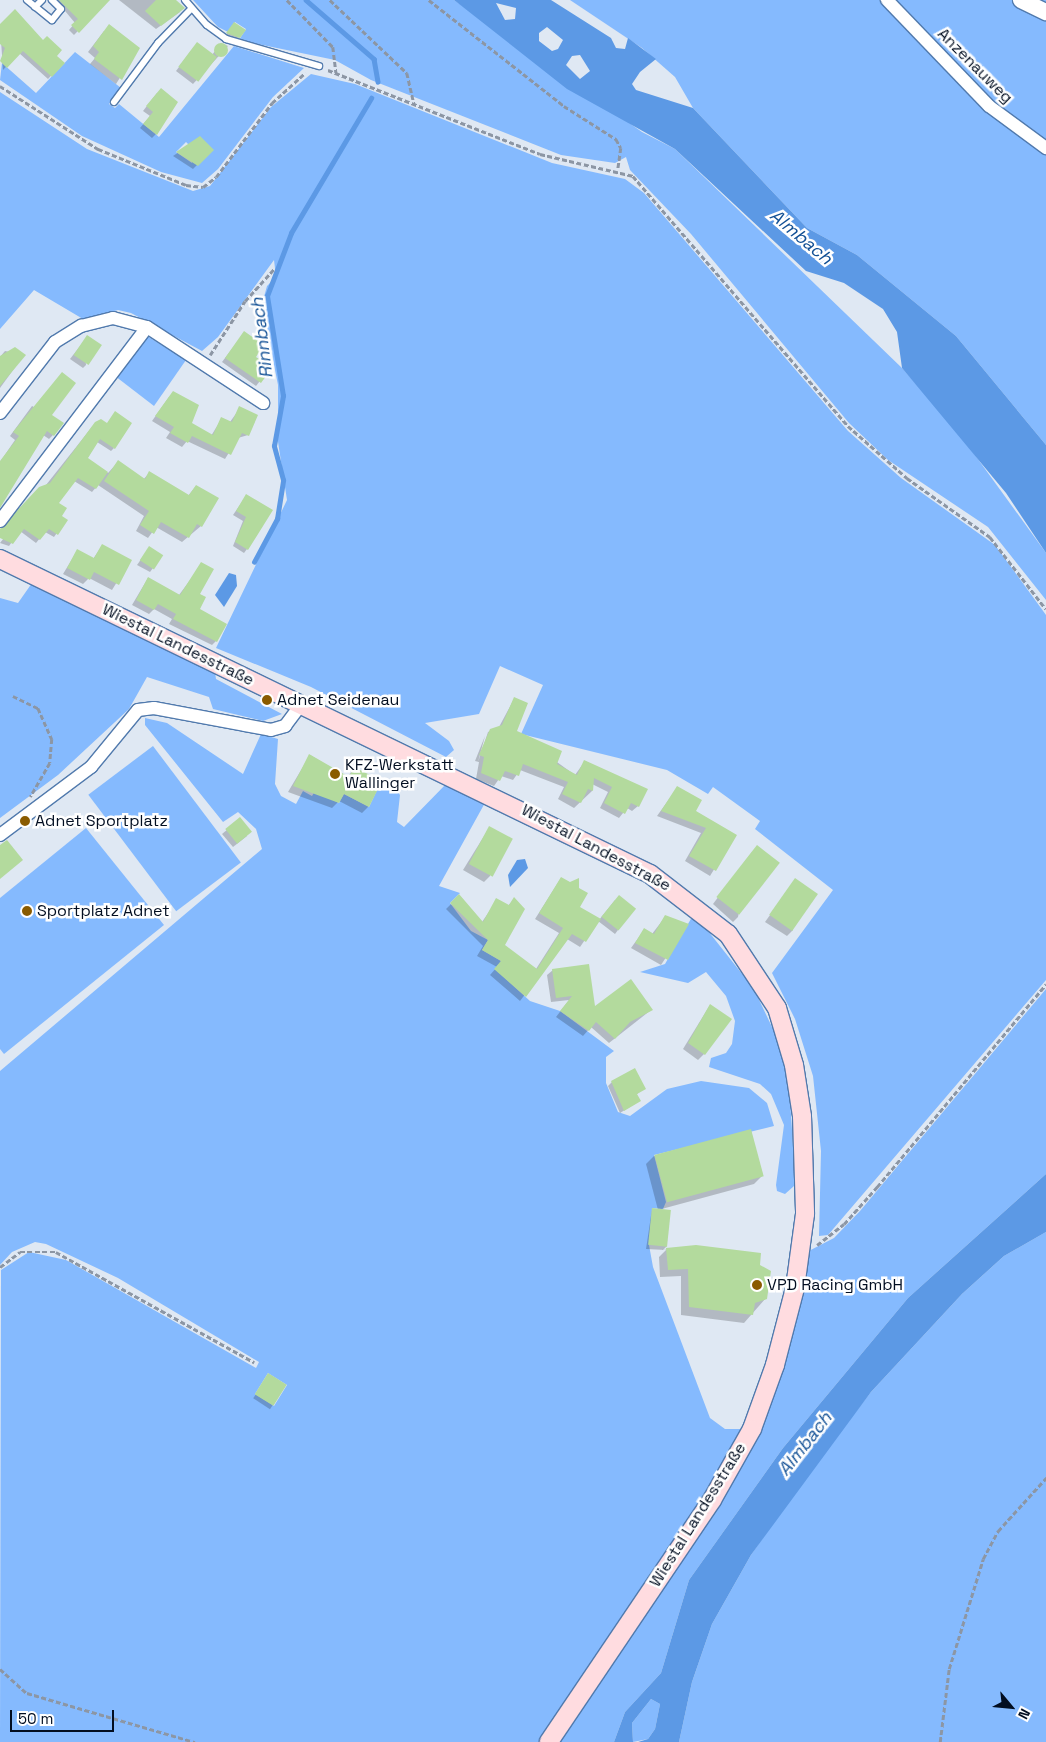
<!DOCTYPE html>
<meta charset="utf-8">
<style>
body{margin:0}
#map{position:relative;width:1046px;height:1742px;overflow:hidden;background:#dfe8f3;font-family:"Space Grotesk",sans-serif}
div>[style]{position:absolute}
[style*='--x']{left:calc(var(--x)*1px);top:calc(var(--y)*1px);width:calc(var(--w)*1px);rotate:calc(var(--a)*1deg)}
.green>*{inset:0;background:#85bafe;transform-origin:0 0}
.water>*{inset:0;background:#5c99e5}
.shadow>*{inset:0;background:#0003;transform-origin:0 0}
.stream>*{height:4.5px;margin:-2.25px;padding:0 2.25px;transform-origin:2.25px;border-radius:2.25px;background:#5c99e5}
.building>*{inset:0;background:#b3da9d;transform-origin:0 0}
.round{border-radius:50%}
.path>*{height:2.5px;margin-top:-1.25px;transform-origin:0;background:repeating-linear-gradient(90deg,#8c96a4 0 5px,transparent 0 7.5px)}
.roads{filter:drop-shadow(1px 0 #517aad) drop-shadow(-1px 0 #517aad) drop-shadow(0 1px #517aad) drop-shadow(0 -1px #517aad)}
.service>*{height:6px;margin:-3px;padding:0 3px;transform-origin:3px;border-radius:3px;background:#fff}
.minor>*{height:12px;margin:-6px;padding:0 6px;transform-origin:6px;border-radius:6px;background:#fff}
.tertiary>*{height:16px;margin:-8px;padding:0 8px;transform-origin:8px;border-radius:8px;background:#fff}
.secondary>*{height:18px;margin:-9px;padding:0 9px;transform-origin:9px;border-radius:9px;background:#ffdce0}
.dots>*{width:14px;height:14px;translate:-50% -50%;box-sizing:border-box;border:2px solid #fff;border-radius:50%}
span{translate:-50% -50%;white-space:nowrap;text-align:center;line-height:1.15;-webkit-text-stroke:5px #fff;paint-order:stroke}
.street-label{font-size:16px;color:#020e21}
.poi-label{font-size:16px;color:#020e21}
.left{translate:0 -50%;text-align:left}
.water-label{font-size:18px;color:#125095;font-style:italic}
.north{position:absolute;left:986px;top:1682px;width:50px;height:50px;-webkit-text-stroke:4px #fff;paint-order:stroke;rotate:118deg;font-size:14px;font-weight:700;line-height:20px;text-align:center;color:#020e21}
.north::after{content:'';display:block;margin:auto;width:18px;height:22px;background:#020e21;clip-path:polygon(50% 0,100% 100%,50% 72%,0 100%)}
.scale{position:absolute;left:10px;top:1710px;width:104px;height:22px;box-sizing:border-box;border:2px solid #020e21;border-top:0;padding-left:6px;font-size:15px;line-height:18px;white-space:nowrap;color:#020e21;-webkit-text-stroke:4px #fff;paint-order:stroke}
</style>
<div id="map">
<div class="green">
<i style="clip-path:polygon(193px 0,454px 0,642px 132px,675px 149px,902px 368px,959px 433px,1046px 553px,1046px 600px,988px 527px,888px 460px,849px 423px,691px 234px,630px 170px,626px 157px,615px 163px,561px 155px,371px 80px,335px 60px,239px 40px,246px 29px,235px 22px,228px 32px,218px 27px)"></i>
<i style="clip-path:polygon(570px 0,1046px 0,1046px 445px,956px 336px,857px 255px,807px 228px,693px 108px,675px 77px,642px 48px)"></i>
<i style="clip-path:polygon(evenodd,234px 46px,304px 68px,273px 97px,218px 169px,202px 183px,161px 172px,82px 136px,0 80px,2px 63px,36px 93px,75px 52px,121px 88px,109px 104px,115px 108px,119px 104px,159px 137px,234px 46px,186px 142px,190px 146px,192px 163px,176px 152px,186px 142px)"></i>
<i style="clip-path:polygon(311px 74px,355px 84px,552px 163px,625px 179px,644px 193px,848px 431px,901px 478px,995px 545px,1046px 615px,1046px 980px,828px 1235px,819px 1236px,821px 1151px,813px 1076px,795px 1019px,772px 973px,833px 890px,755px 829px,760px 821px,713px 787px,708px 794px,667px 770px,521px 734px,543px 685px,500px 666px,479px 714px,425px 723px,449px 741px,454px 750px,446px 757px,311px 687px,216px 648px,287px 500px,278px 442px,278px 385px,262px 304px,267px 286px,276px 277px,274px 260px,218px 337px,202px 351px,131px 313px,118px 310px,83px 319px,34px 290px,0 329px,0 92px,87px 149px,193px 191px,210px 186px,271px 107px)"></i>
<i style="clip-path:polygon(147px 336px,186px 360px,154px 406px,115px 376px)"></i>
<i style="clip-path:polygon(32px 583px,215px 672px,216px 679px,282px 714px,263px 721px,213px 709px,209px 697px,147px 677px,129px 709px,58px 775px,0 818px,0 598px,18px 603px)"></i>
<i style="clip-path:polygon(evenodd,145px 718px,167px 723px,243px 774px,261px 734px,278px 739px,275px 784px,281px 796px,296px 804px,303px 791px,312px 796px,315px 791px,339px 803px,344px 794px,369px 807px,378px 788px,393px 786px,400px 795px,397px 822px,404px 827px,448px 782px,486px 801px,439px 886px,460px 893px,450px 903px,471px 931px,488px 940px,482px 950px,501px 961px,495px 969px,530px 1001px,560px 1011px,614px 1051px,606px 1057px,606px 1083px,618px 1112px,630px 1116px,667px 1089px,701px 1081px,749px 1088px,767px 1103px,774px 1126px,654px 1155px,666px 1202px,663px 1209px,652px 1208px,649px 1245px,653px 1267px,710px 1418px,725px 1429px,751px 1429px,801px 1255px,834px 1238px,860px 1211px,1046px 989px,1046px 1174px,908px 1298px,783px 1448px,689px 1580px,661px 1673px,625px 1712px,614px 1742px,0 1742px,1px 1270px,29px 1252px,66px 1260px,256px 1368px,259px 1362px,118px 1278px,46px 1244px,35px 1242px,12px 1252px,0 1265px,0 1071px,262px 849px,256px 829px,238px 812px,223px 822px,145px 725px,145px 718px,268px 1373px,287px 1385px,274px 1406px,255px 1394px,268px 1373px)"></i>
<i style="left:153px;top:746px;width:146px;height:81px;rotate:53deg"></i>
<i style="clip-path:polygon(86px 828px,164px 925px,4px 1054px,0 1049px,0 898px)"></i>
<i style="clip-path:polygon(692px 917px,697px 917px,754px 989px,780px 1044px,789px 1084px,795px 1176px,794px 1186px,785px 1194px,777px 1191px,776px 1185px,784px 1125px,771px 1094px,760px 1084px,709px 1067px,711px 1058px,726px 1053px,732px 1044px,735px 1021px,726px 996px,706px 972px,688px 983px,640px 972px,665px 964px)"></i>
<i style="clip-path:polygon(1046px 1232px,1046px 1742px,679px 1742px,692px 1682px,712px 1624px,751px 1555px,805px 1477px,871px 1392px,962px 1294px,1004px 1256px)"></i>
<i style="clip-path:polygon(651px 1699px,660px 1704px,655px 1729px,648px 1739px,633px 1742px,632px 1723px)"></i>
</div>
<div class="water">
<i style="clip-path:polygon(evenodd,454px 0,551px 0,611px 38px,616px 48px,625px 49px,628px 38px,656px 59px,640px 72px,632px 84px,636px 90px,693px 108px,807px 228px,857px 255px,956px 336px,1046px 445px,1046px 553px,1006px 493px,902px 368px,897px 332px,883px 309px,844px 283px,806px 271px,675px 149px,567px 89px,454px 0,496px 3px,516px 8px,515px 19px,505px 20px,496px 3px,454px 0,547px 27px,563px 40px,558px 49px,552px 51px,539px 41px,539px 33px,547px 27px,454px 0,580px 55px,590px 71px,580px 79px,566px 65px,572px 56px,580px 55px)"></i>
<i style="clip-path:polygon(229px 573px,236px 575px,237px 586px,224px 607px,215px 595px)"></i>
<i style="clip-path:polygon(525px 859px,528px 868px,510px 887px,508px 875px,517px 860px)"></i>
<i style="clip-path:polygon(1046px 1174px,1046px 1232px,1004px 1256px,962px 1294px,871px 1392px,751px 1555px,712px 1624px,692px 1682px,679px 1742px,638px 1742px,648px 1739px,655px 1729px,660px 1704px,651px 1699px,632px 1723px,633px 1742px,614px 1742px,625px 1712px,661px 1673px,689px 1580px,783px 1448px,908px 1298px)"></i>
</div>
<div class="shadow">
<i style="clip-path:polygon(56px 0,101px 0,105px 3px,74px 35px,69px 30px,75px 23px)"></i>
<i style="clip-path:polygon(119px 0,173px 0,180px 12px,156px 29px)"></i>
<i style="clip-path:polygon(233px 25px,239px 37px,238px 39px,226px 35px)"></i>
<i style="clip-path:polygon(0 26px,55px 56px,63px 63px,48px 79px,19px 53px,3px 70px)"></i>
<i style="clip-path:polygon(104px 31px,138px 49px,116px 84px,90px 64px,95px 58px,88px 52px)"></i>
<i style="clip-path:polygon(221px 43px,228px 46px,193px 84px,176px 71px,194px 47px,212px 55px)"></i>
<i style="clip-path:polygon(157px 93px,156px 134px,152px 138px,140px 128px,150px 116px,143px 111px)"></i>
<i style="clip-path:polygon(200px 138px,212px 150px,193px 169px,173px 156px)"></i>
<i style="clip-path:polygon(244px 333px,254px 357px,270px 368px,256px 386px,222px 362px)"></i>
<i style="clip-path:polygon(84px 341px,86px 365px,83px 368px,70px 359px)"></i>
<i style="clip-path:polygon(5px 351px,24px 355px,0 388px,0 357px)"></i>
<i style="clip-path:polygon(169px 397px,190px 424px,211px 436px,222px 418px,230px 422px,240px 408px,248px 435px,238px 438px,225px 459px,187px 441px,182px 447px,166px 438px,170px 432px,152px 421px)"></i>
<i style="clip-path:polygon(32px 406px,51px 416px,53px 435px,49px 439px,43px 435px,0 505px,0 462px,15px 440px,10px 436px)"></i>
<i style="clip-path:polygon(92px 427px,114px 448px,111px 451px,97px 442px,87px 459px,108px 473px,118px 462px,143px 480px,149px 473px,188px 496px,196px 486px,201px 526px,182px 542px,156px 527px,148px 538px,136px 531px,144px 516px,98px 485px,92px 492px,74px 481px,58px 503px,60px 516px,66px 520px,54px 537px,45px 532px,36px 543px,20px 531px,9px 546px,0 543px)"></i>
<i style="clip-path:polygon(246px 496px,247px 549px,244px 553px,233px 546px,243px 521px,233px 515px)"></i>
<i style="clip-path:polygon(102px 546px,130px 561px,112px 590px,89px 578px,83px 584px,63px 574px,77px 551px,93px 559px)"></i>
<i style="clip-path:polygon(149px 548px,153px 568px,150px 572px,137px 565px)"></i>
<i style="clip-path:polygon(202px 564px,198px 609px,216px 641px,212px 645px,169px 624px,172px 619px,154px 609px,149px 614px,132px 605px,148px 578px,179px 595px)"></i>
<i style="clip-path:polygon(514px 699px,515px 732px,575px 775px,585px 761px,646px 790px,638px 806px,632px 811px,627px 808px,619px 818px,600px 808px,608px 792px,592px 784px,592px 791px,574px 808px,558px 799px,564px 787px,520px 770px,513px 780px,501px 776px,494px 786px,476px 779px,479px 762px,475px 761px,485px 736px,478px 762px,488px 732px,499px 727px)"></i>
<i style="clip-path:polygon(310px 755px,347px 777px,355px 768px,381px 782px,368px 807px,362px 813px,339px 801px,332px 808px,288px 792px)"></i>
<i style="clip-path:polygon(677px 788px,695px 811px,735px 835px,710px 876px,685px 861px,701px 833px,657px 816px)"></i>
<i style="clip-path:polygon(240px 819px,247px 836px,233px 847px,222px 834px)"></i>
<i style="clip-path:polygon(489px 828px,490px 876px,484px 882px,463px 870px)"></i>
<i style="clip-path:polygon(752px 852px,738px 917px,733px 922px,713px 904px)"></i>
<i style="clip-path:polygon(561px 878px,578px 907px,599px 920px,615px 900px,618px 930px,615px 934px,598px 921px,580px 947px,567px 939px,520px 1001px,490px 975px,497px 967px,477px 956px,483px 946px,446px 909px,451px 904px,482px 922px,497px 900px,508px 906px,514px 899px,503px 946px,536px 969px,559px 933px,535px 919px)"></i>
<i style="clip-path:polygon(795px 880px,793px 930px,787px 936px,765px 922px)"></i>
<i style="clip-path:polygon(665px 917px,687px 925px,661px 965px,631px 948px,644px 930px,652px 934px)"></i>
<i style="clip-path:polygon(553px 970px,594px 1008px,651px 1010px,609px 1043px,591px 1027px,583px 1036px,556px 1017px,569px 1000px,551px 1002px,547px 975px)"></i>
<i style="clip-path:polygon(710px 1005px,704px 1054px,698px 1060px,683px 1049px)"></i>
<i style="clip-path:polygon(612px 1082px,644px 1088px,636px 1095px,639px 1101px,620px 1113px,608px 1086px)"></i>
<i style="clip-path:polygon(750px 1131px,762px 1176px,754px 1184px,658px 1210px,646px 1164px,654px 1156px)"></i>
<i style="clip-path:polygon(652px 1209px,667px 1246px,663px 1250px,696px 1246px,758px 1266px,766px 1298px,744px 1323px,681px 1315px,681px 1276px,660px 1277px,659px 1257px,666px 1250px,646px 1249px)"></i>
<i style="left:269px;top:1374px;width:20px;height:29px;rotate:33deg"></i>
</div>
<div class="stream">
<i style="--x:306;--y:0;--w:90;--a:40.9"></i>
<i style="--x:374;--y:59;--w:23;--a:80"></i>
<i style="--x:254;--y:562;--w:49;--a:-61.9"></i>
<i style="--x:277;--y:519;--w:39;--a:-81"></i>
<i style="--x:283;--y:480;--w:35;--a:-105"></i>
<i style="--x:274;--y:446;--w:51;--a:-79.8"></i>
<i style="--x:283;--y:396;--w:101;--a:-99.1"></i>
<i style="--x:267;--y:296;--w:67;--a:-69.1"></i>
<i style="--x:291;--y:233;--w:157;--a:-59.3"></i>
</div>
<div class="building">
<i style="clip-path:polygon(59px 0,110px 0,79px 33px,71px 25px,78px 19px)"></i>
<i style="clip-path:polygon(156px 0,176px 0,185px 8px,161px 26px,145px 11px)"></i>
<i style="clip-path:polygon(15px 9px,43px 40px,47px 36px,62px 50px,57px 56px,65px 63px,52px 77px,23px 51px,7px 68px,0 61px,5px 48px,0 44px,0 24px)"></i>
<i style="clip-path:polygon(234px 22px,246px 30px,240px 38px,226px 33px)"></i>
<i style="clip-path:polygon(109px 24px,140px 48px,122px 80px,94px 59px,99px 52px,93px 46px)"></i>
<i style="left:197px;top:42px;width:25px;height:31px;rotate:37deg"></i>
<i class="round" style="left:214px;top:43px;width:14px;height:14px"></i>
<i style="clip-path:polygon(161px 88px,178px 102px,157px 135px,143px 124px,153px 112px,146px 106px)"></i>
<i style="clip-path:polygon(200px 136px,214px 150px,198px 166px,176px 152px)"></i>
<i style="clip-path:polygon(244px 331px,264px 345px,256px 357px,272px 368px,261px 383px,225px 358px)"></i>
<i style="left:87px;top:335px;width:18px;height:24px;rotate:34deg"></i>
<i style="clip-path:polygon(15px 347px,26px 355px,0 386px,0 356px)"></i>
<i style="clip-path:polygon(62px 372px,76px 383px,52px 415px,64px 423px,54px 436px,47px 431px,0 508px,0 461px,19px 436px,13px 432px)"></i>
<i style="clip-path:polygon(173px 391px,199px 405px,192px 423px,213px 435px,221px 417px,232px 422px,239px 406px,258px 415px,249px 436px,242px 433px,231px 455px,192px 436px,188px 443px,170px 433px,174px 427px,155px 416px)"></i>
<i style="clip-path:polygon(115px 411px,132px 423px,115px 449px,100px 439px,88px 458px,108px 472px,96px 489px,78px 478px,59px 503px,67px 508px,62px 516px,68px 520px,58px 535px,49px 529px,40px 540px,24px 529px,13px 544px,0 538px,0 529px,39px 487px,50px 483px,95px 422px,101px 419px,107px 423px)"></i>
<i style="clip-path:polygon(118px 460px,145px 479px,149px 471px,189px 495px,196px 485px,219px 498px,202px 527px,197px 524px,189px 538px,161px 522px,154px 534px,140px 525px,149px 511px,104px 481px)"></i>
<i style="clip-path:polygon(246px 494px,273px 510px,248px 550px,235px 542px,246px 517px,236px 511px)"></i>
<i style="clip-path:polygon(102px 544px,132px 560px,119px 585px,94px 572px,90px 580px,67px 568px,77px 549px,94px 558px)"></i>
<i style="left:149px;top:546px;width:17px;height:17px;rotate:33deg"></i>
<i style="clip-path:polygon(201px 562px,214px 569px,200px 594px,206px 597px,200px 609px,227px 624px,217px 642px,173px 619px,176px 614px,158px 604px,154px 610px,136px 600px,148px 577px,180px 595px)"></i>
<i style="clip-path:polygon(514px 697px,528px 703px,517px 731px,562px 751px,557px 764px,577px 775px,584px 760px,648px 789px,639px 807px,631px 803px,625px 814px,604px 803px,612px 787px,594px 778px,593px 791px,588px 789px,581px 803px,562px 794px,568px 782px,523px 764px,519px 776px,505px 771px,500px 781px,481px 773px,484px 757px,479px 755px,490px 729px,502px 725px)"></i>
<i style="clip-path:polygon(309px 754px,349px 777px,354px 767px,382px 781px,369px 807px,344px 794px,339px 803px,293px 786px)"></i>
<i style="clip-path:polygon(677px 786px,702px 800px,696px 811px,737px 835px,716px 871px,689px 856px,706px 828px,661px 811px)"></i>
<i style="left:240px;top:817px;width:19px;height:19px;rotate:51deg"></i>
<i style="left:489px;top:826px;width:27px;height:43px;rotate:28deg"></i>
<i style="clip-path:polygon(7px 840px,23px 860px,0 879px,0 845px)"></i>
<i style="left:757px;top:845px;width:29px;height:66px;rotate:38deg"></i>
<i style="clip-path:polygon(561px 877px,570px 882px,579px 878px,579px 888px,588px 893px,580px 907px,601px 919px,586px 942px,572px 934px,526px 997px,494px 969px,501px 961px,482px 950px,488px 940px,450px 903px,459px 894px,483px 922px,496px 898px,509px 905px,514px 897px,525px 909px,505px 945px,537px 969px,563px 928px,539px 913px)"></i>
<i style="left:795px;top:878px;width:28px;height:45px;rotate:35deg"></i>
<i style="left:619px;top:895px;width:22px;height:28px;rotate:39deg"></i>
<i style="clip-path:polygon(665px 915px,689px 924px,668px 960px,635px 943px,644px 928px,654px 934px)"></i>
<i style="clip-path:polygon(589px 964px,595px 1006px,631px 979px,653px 1010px,630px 1022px,615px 1039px,596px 1022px,589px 1031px,560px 1011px,572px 996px,556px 998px,552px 969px)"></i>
<i style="clip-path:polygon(710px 1004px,732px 1019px,705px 1055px,688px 1043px)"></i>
<i style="clip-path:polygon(635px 1068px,646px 1089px,637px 1094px,641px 1101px,624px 1111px,611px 1081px)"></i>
<i style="left:751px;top:1129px;width:49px;height:100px;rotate:75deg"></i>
<i style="left:652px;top:1208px;width:19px;height:37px;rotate:6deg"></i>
<i style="clip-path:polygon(696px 1245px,761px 1253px,760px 1265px,771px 1271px,767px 1299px,755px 1303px,753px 1315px,689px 1307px,688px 1269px,668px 1270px,666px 1248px)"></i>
<i style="left:268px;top:1373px;width:22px;height:25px;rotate:32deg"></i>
</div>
<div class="path">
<i style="--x:287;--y:0;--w:66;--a:45.6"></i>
<i style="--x:333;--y:47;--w:26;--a:83"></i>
<i style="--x:330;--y:0;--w:106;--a:43.5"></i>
<i style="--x:407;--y:73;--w:32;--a:77"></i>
<i style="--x:429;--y:0;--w:172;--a:38.1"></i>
<i style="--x:564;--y:106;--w:62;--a:32.4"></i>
<i style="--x:616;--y:139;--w:10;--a:61"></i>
<i style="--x:621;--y:148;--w:22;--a:98"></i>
<i style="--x:328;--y:70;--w:228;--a:21.6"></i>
<i style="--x:540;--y:154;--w:96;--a:13.3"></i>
<i style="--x:633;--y:176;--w:330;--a:49.3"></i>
<i style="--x:848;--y:426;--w:79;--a:41.4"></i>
<i style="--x:907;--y:478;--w:102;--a:35.4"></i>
<i style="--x:990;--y:537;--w:91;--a:52.1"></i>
<i style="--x:0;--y:86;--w:117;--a:32.7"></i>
<i style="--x:98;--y:149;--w:95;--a:22.2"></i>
<i style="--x:186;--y:185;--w:17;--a:7"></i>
<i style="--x:203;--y:187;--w:16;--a:-38"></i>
<i style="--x:216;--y:177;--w:93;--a:-52.9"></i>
<i style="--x:272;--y:103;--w:45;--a:-42.3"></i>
<i style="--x:210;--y:355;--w:64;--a:-57.1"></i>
<i style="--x:245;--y:301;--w:43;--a:-47.8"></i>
<i style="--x:13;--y:696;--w:28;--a:26"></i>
<i style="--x:38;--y:708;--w:34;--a:66"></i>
<i style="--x:52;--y:739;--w:24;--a:95"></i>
<i style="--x:50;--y:763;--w:39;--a:120"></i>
<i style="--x:817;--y:1245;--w:34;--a:-38"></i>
<i style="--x:844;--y:1224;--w:50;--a:-48.3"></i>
<i style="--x:877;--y:1187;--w:264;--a:-50.2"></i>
<i style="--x:0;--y:1267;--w:25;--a:-37"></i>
<i style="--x:20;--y:1252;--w:36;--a:0"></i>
<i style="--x:56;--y:1252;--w:227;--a:29.1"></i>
<i style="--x:0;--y:1669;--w:36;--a:42"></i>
<i style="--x:27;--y:1693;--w:175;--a:16.3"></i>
<i style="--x:940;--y:1742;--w:74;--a:-83"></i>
<i style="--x:949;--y:1669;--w:115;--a:-72.8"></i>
<i style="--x:983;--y:1559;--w:32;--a:-62"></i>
<i style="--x:998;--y:1531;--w:72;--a:-47.8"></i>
</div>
<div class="roads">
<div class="service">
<i style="--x:27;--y:0;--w:32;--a:39"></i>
<i style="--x:52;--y:20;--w:14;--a:-51"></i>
<i style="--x:61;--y:9;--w:13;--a:-135"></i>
<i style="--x:185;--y:0;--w:33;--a:49"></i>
<i style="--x:207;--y:25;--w:24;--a:36"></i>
<i style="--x:226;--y:39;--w:97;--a:16.2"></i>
<i style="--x:35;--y:7;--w:10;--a:-45"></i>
<i style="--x:114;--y:102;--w:74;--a:-53.3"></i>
<i style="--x:158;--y:43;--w:47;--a:-45.9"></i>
</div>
<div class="minor">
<i style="--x:887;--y:0;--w:147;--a:46.1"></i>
<i style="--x:989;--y:106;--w:71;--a:36.4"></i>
<i style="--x:0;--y:413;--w:90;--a:-52.2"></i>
<i style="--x:55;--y:342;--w:31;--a:-32"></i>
<i style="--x:81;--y:326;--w:33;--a:-14"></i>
<i style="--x:113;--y:318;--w:35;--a:15"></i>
<i style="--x:147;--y:327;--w:139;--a:33.2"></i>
<i style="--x:0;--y:521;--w:243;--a:-52.8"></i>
<i style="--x:0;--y:835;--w:114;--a:-36.8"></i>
<i style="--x:91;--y:767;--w:74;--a:-50.5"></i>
<i style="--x:138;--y:710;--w:16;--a:-7"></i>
<i style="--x:154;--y:708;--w:119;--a:10.6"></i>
<i style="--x:271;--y:730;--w:15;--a:-16"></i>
<i style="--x:285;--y:726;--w:26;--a:-53"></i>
</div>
<div class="tertiary">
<i style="--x:1021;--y:0;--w:28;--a:26"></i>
</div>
<div class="secondary">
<i style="--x:0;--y:559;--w:722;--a:25.86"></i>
<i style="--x:650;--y:874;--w:98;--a:37.6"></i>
<i style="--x:728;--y:934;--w:89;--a:56.5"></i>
<i style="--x:777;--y:1008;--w:59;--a:73.4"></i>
<i style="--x:794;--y:1065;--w:52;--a:81.1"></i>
<i style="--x:802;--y:1116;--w:98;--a:88.2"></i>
<i style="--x:805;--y:1214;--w:75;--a:97.7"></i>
<i style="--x:795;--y:1288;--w:80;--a:104.6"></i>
<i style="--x:775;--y:1365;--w:68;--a:109.8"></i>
<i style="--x:752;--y:1429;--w:81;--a:119.4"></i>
<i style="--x:712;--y:1500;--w:292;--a:124"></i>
</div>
</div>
<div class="dots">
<i style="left:267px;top:700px;background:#8a5b00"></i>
<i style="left:335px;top:774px;background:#8a5b00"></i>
<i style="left:25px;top:821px;background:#8a5b00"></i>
<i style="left:27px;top:911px;background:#8a5b00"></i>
<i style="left:757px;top:1285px;background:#8a5b00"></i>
</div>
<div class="street-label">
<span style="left:975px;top:66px;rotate:45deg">Anzenauweg</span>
<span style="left:178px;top:645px;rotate:26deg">Wiestal Landesstraße</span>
<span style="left:596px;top:848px;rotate:28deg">Wiestal Landesstraße</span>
<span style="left:698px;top:1515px;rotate:-58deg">Wiestal Landesstraße</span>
</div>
<div class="poi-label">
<span class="left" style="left:277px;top:700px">Adnet Seidenau</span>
<span class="left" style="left:345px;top:774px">KFZ-Werkstatt<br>Wallinger</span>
<span class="left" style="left:35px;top:821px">Adnet Sportplatz</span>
<span class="left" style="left:37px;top:911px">Sportplatz Adnet</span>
<span class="left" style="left:767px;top:1285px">VPD Racing GmbH</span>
</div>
<div class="water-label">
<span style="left:801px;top:237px;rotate:40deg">Almbach</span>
<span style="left:262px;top:338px;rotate:-97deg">Rinnbach</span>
<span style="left:805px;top:1444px;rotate:-52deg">Almbach</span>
</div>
<div class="north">N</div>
<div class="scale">50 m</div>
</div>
